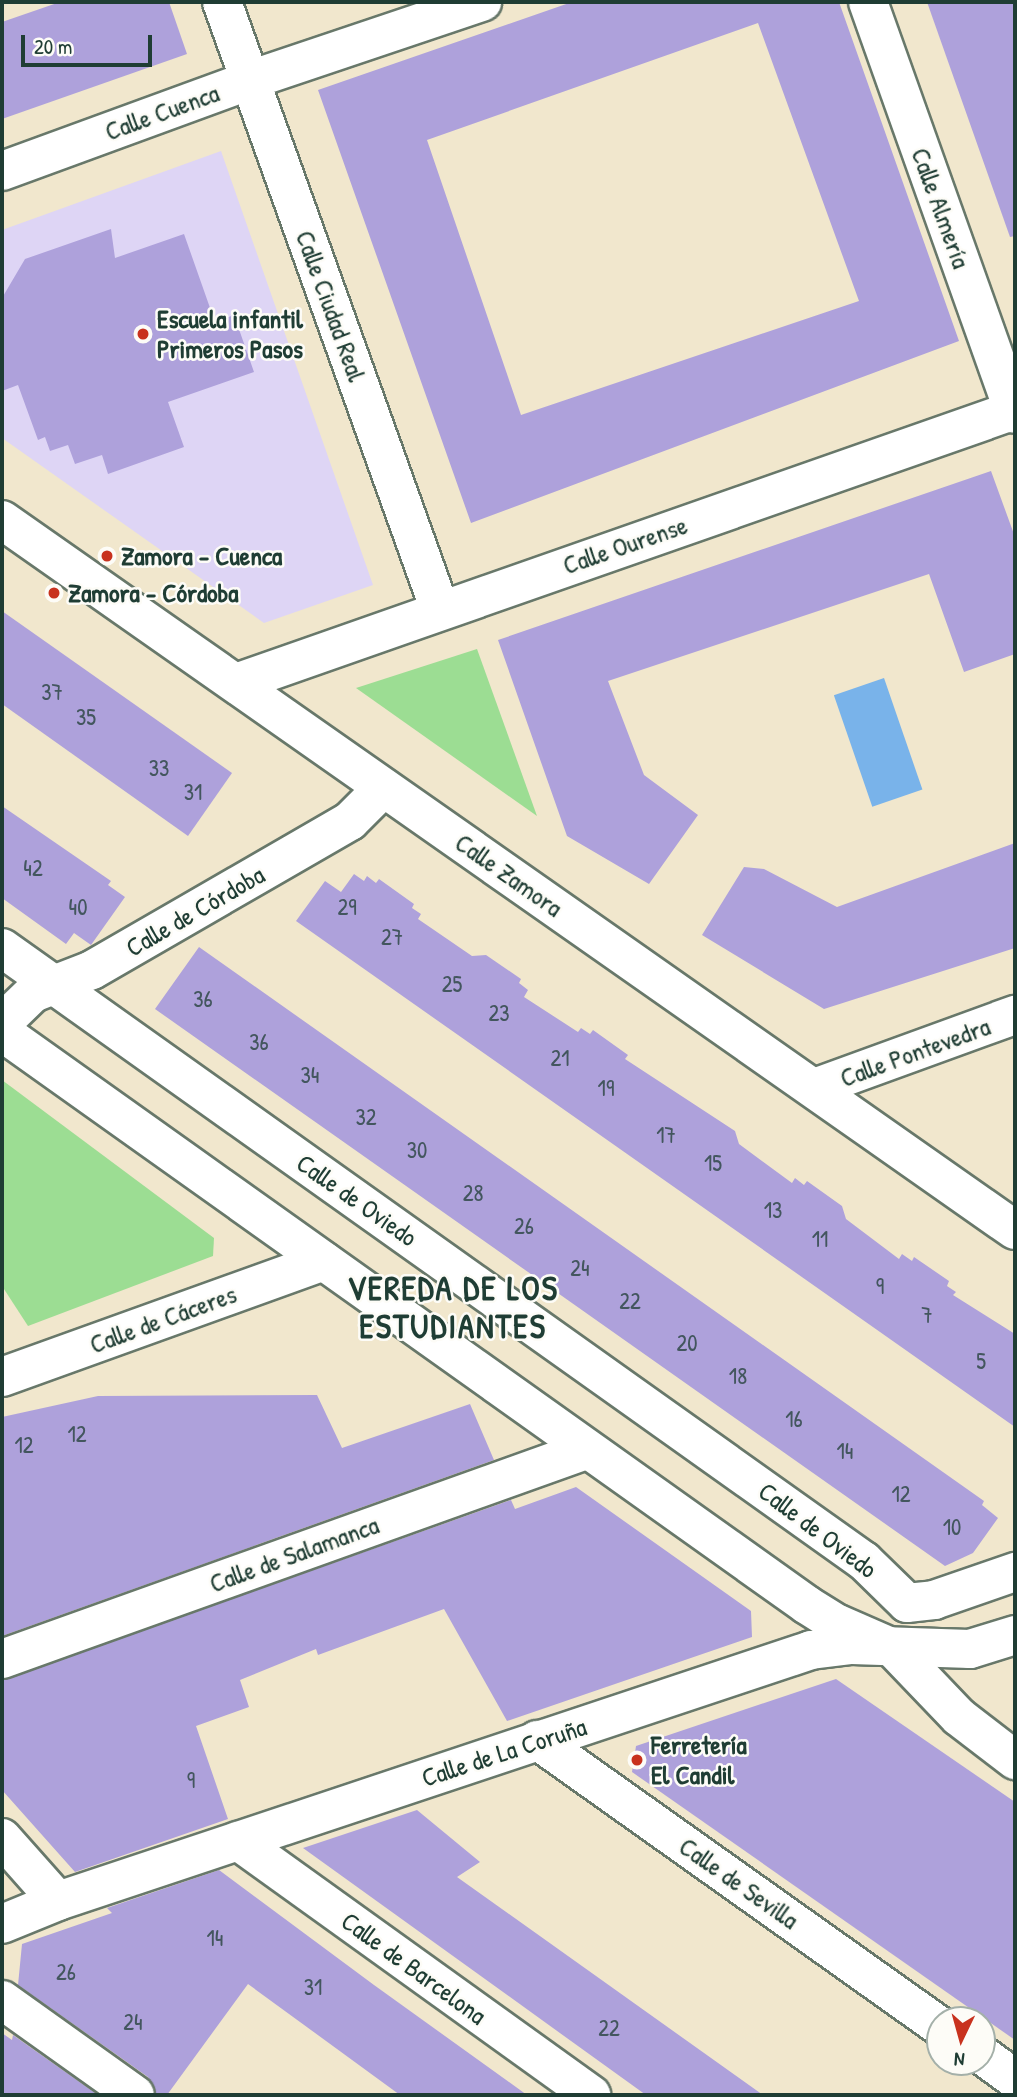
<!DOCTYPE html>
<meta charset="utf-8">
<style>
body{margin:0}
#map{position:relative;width:1017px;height:2097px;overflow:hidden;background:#f1e7cd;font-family:"Patrick Hand",sans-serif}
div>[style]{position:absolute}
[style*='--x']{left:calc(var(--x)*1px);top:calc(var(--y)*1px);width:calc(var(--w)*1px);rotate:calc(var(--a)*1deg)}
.built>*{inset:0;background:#ded5f5}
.green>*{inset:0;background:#9cdd93}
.water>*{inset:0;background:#79b3ea;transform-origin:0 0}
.building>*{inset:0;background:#aea1db}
.roads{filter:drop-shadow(2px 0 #68786a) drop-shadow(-2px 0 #68786a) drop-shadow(0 2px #68786a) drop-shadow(0 -2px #68786a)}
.street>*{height:38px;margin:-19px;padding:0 19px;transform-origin:19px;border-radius:19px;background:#fff}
.dots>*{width:19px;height:19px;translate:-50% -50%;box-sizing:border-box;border:4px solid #fdfcf7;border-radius:50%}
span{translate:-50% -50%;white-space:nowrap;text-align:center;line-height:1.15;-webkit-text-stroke:5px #fdfcf7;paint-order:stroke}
.number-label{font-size:23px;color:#43565e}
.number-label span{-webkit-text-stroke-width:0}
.street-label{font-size:26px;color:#1f3d34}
.poi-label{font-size:26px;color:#1f3d34;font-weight:700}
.left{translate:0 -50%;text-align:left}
.district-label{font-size:33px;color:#1f3d34;font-weight:700;letter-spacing:2px}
.frame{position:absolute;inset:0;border:4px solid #1f3d34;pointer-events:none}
.north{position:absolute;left:926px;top:2006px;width:70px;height:70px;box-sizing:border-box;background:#fdfcf7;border:2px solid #a4b0a9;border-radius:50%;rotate:185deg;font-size:19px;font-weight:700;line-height:28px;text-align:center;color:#1f3d34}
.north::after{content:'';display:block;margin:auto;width:24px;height:32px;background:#c8321e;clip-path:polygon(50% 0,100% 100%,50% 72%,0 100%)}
.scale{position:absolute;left:21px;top:35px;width:131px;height:32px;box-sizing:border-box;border:4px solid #1f3d34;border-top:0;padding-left:9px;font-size:21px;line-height:24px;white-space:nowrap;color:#1f3d34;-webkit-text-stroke:5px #fdfcf7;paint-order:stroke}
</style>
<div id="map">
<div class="built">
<i style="clip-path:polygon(221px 151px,373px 585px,264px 623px,2px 438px,2px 230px)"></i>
</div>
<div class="green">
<i style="clip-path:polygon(477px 649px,537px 816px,356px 688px)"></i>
<i style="clip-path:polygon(2px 1080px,214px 1238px,213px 1256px,28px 1326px,2px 1286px)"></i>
</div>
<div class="water">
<i style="left:884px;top:678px;width:118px;height:53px;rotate:71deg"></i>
</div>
<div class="building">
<i style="clip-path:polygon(60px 2px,169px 2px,187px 54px,2px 119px,2px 22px)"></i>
<i style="clip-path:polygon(evenodd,572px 2px,839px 2px,959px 341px,471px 523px,318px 90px,572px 2px,758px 23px,859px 301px,521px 415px,427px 140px,758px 23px)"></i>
<i style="clip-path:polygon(927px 2px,1015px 2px,1015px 236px,1010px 237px)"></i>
<i style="clip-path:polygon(111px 229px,115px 258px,184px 234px,215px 322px,234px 315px,254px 372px,168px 402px,184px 447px,108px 474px,102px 455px,75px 464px,68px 445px,50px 451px,45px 437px,38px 440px,18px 385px,2px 391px,2px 298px,25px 259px)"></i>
<i style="clip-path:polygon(991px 471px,1015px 537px,1015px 654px,964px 672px,929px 574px,608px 681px,644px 775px,698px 815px,649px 884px,567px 836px,498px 640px)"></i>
<i style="clip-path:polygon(2px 611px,232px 773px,188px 836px,2px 704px)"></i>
<i style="clip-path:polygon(2px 806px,111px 881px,108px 885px,125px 897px,91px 945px,74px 933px,66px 944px,2px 898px)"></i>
<i style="clip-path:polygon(1015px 843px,1015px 948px,824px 1009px,702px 935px,744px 867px,764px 869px,837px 907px)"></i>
<i style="clip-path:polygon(354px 874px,364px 881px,367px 876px,376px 883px,379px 879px,414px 904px,412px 908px,421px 914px,418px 919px,472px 956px,486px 955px,521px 979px,519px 983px,528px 990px,524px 997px,578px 1032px,581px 1028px,590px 1034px,593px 1030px,628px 1055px,625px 1059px,735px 1131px,739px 1144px,792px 1183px,795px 1178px,804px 1185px,807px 1181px,842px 1206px,846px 1219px,899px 1259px,902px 1254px,912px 1261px,914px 1257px,949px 1281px,947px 1286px,956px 1292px,953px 1295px,1015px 1334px,1015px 1427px,296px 921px,325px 881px,341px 892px)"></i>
<i style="clip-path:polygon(199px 947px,984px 1501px,982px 1505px,998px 1518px,973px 1553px,945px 1566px,155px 1009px)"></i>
<i style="clip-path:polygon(317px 1395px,342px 1448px,470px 1404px,494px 1460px,2px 1636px,2px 1417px,98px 1396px)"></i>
<i style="clip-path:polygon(576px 1487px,751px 1611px,752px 1637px,507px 1721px,444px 1609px,318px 1655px,316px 1649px,240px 1680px,249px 1707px,196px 1726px,228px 1819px,75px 1872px,2px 1790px,2px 1680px,511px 1500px,515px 1509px)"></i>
<i style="clip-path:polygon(836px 1679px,1015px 1802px,1015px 2040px,632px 1772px,636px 1746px)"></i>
<i style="clip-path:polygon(417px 1810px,480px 1862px,457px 1877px,763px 2095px,646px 2095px,303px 1848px)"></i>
<i style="clip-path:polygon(219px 1870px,374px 1985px,527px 2095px,400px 2095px,248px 1984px,167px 2095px,157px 2095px,148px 2077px,18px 1985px,22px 1944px,112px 1913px,107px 1908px)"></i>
<i style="clip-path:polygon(2px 2033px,12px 2040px,13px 2035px,98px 2095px,2px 2095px)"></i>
</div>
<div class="roads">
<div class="street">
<i style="--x:222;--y:2;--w:646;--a:70.27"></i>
<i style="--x:868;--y:2;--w:437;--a:70.4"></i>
<i style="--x:2;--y:171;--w:264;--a:-20.1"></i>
<i style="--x:250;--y:80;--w:245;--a:-18.6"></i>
<i style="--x:2;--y:520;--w:1237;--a:35.03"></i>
<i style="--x:236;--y:683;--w:825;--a:-19.31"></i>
<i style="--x:2;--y:948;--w:1058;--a:35.42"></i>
<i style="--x:864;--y:1561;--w:60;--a:44.3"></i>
<i style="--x:2;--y:1023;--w:43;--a:-44.1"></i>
<i style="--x:33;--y:993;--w:63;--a:-21.3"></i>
<i style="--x:92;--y:970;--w:298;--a:-30"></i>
<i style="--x:350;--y:821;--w:47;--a:-45"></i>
<i style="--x:2;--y:1032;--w:988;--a:35.44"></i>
<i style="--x:807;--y:1605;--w:36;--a:32"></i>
<i style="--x:838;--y:1624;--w:60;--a:23.6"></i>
<i style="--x:893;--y:1648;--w:95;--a:46.3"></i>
<i style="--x:959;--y:1717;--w:71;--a:37.5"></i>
<i style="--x:814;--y:1088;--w:214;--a:-20"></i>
<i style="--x:2;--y:1377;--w:342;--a:-19.8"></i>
<i style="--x:907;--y:1603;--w:27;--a:-6"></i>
<i style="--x:934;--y:1600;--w:86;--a:-19.1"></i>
<i style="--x:2;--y:1659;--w:620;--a:-19.69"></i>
<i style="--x:537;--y:1740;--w:494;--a:35.4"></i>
<i style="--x:2;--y:1838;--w:84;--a:48.4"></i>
<i style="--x:238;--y:1841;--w:435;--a:35.7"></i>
<i style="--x:2;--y:1924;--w:61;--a:-22.3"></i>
<i style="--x:58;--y:1901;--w:794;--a:-18.43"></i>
<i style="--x:811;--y:1650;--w:41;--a:-7"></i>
<i style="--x:852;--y:1645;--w:118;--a:1.9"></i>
<i style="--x:970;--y:1649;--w:47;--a:-17.3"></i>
<i style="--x:2;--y:2000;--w:163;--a:35.5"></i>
<i style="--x:982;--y:2055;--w:41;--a:36"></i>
</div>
</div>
<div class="dots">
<i style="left:143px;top:334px;background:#c8321e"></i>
<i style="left:107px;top:556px;background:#c8321e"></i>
<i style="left:54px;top:593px;background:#c8321e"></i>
<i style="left:637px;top:1760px;background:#c8321e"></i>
</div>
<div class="number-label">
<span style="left:52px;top:692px">37</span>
<span style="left:86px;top:717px">35</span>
<span style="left:159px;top:768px">33</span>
<span style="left:193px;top:792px">31</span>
<span style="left:33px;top:868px">42</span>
<span style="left:78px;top:907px">40</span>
<span style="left:347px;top:907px">29</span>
<span style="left:392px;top:937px">27</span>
<span style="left:452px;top:984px">25</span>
<span style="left:203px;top:999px">36</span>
<span style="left:499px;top:1013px">23</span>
<span style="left:259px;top:1042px">36</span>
<span style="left:560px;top:1058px">21</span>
<span style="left:310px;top:1075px">34</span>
<span style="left:606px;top:1088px">19</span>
<span style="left:366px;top:1117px">32</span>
<span style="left:666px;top:1135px">17</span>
<span style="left:417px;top:1150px">30</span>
<span style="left:713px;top:1163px">15</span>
<span style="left:473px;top:1193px">28</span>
<span style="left:773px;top:1210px">13</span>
<span style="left:524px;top:1226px">26</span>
<span style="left:820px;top:1239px">11</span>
<span style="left:580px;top:1268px">24</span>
<span style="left:880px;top:1286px">9</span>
<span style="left:630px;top:1301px">22</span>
<span style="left:927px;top:1315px">7</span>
<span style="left:687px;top:1343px">20</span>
<span style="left:981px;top:1361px">5</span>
<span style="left:738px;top:1376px">18</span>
<span style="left:794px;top:1419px">16</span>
<span style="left:77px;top:1434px">12</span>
<span style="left:24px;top:1445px">12</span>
<span style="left:845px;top:1451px">14</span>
<span style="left:901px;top:1494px">12</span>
<span style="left:952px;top:1527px">10</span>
<span style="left:191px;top:1780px">9</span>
<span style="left:215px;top:1938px">14</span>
<span style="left:66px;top:1972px">26</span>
<span style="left:313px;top:1987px">31</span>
<span style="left:133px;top:2022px">24</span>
<span style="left:609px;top:2028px">22</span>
</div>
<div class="street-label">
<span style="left:162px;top:112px;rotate:-20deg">Calle Cuenca</span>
<span style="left:941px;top:208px;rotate:70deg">Calle Almería</span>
<span style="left:331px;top:306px;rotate:70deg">Calle Ciudad Real</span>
<span style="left:625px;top:545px;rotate:-19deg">Calle Ourense</span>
<span style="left:509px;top:875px;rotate:35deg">Calle Zamora</span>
<span style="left:195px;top:911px;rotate:-30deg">Calle de Córdoba</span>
<span style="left:915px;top:1052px;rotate:-20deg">Calle Pontevedra</span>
<span style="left:357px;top:1200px;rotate:35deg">Calle de Oviedo</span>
<span style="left:163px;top:1319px;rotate:-20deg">Calle de Cáceres</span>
<span style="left:818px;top:1530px;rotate:37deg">Calle de Oviedo</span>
<span style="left:294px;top:1554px;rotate:-20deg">Calle de Salamanca</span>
<span style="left:504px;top:1752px;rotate:-18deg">Calle de La Coruña</span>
<span style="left:739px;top:1883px;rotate:35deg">Calle de Sevilla</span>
<span style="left:414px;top:1968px;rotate:36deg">Calle de Barcelona</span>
</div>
<div class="poi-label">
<span class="left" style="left:157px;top:334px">Escuela infantil<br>Primeros Pasos</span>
<span class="left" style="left:121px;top:556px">Zamora - Cuenca</span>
<span class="left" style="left:68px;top:593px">Zamora - Córdoba</span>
<span class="left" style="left:651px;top:1760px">Ferretería<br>El Candil</span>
</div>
<div class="district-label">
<span style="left:453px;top:1308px">VEREDA DE LOS<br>ESTUDIANTES</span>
</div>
<div class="frame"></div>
<div class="north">N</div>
<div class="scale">20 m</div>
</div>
